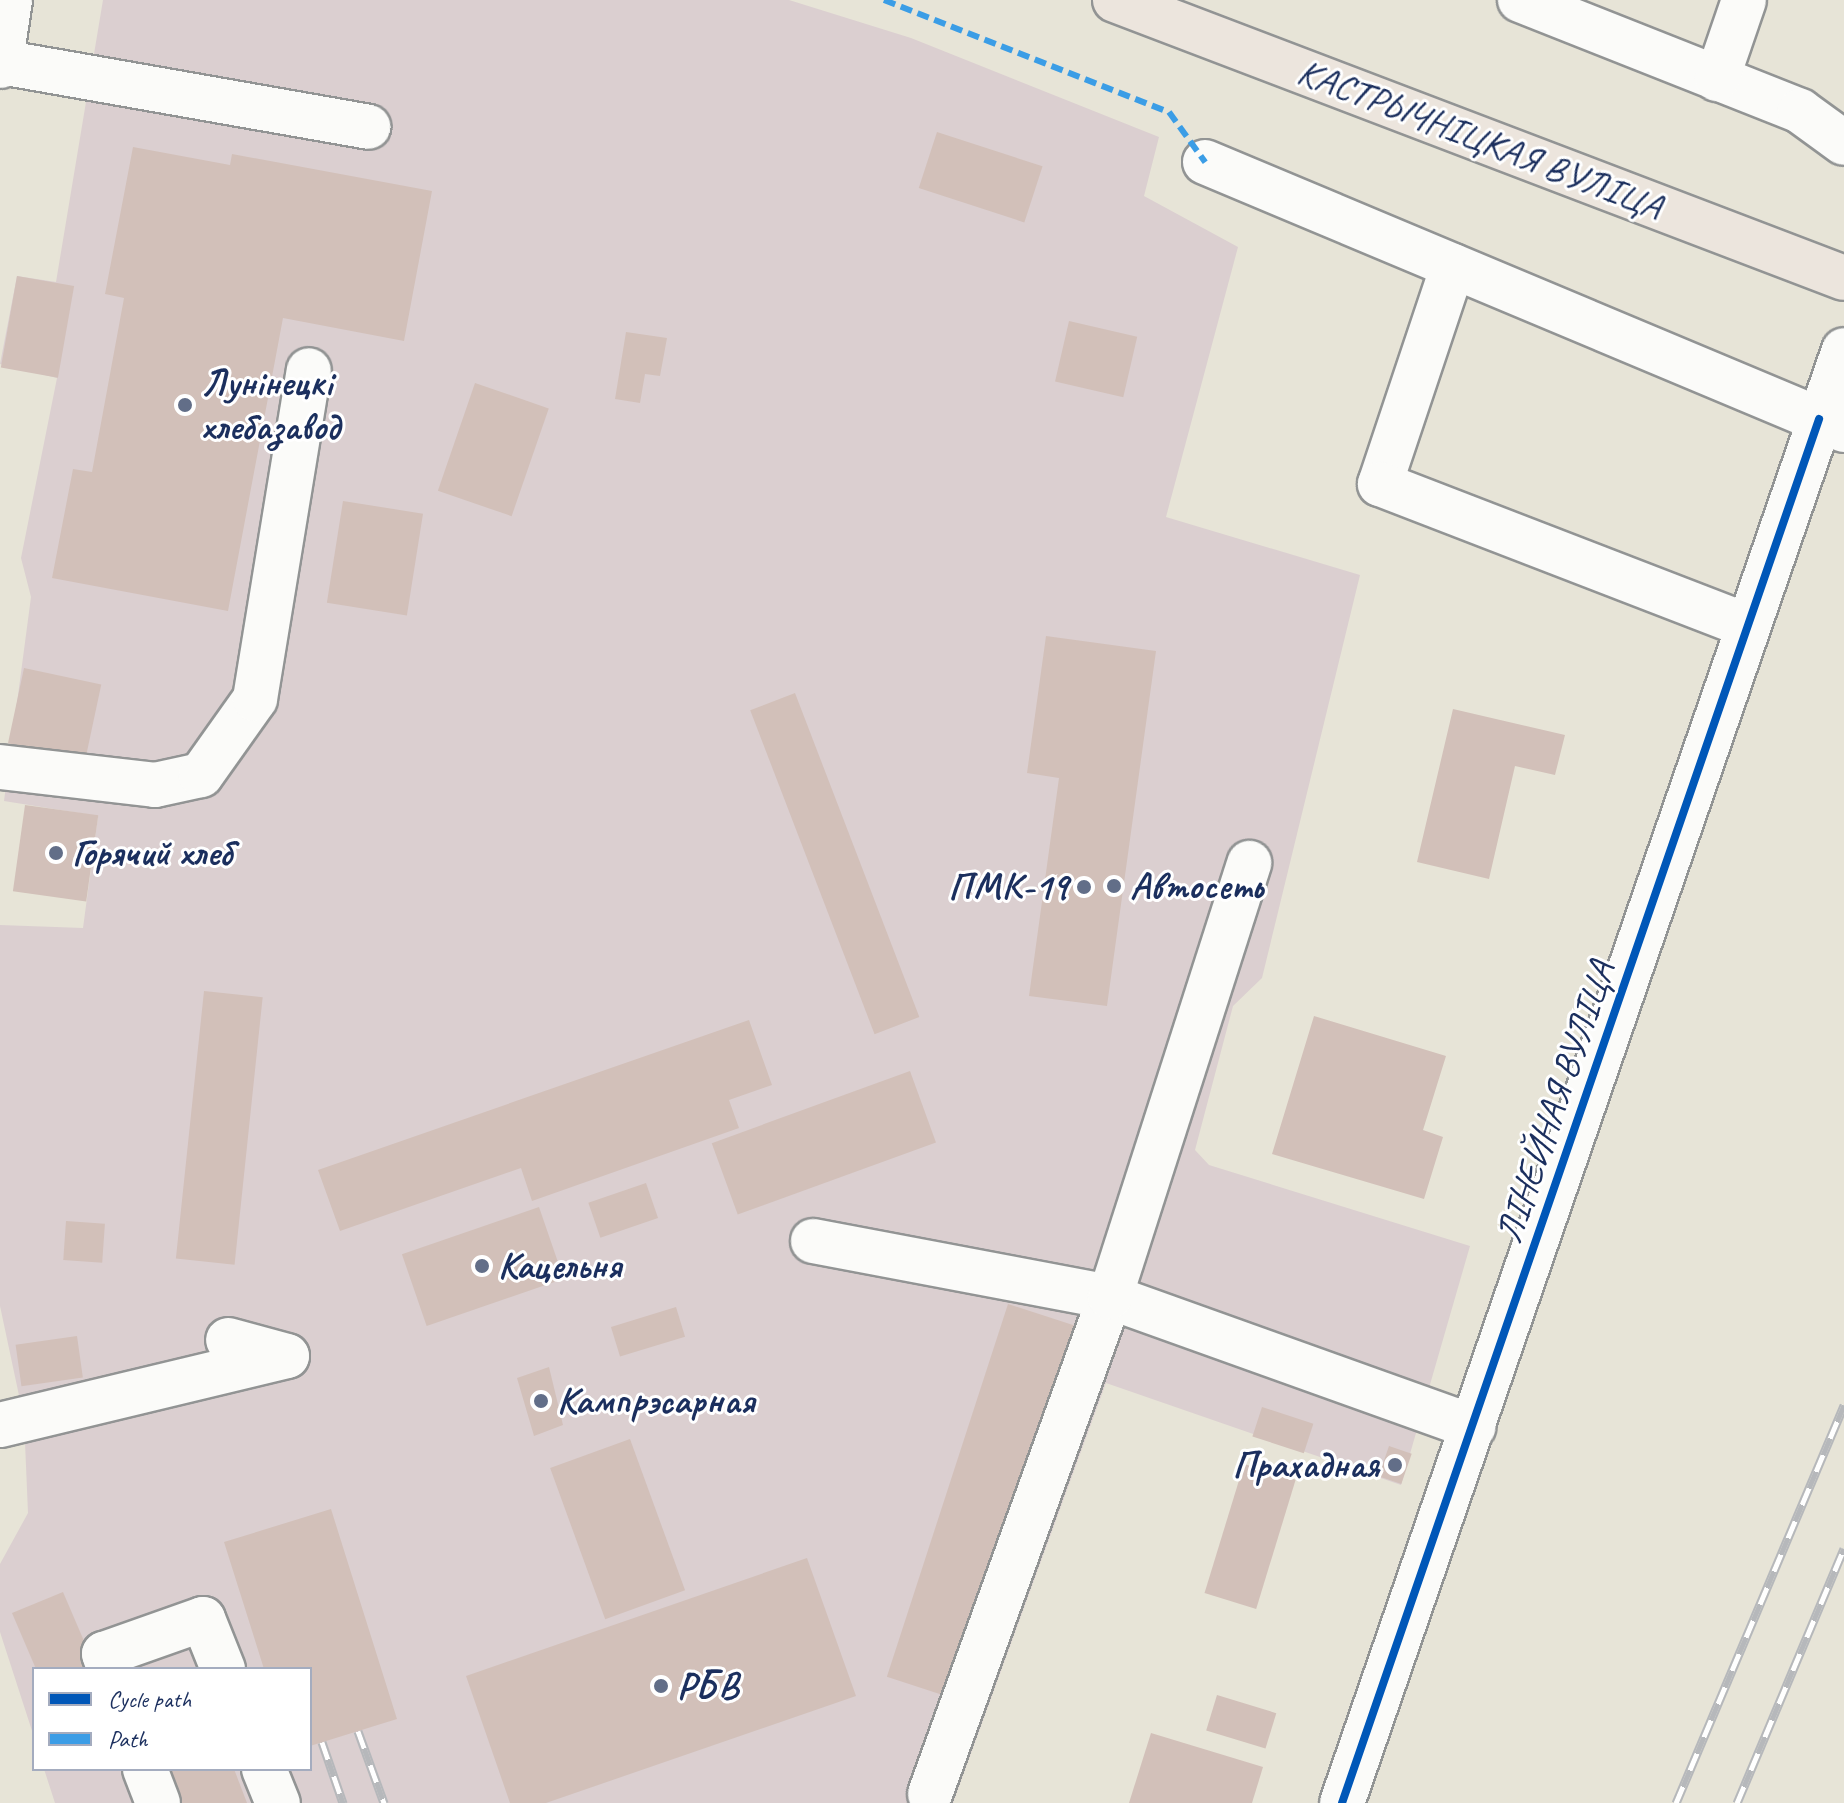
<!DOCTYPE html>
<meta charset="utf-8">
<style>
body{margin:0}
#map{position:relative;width:1844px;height:1803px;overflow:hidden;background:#e7e4d7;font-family:Caveat,sans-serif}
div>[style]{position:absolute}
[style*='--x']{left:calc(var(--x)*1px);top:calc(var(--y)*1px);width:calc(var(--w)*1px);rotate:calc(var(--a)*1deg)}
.industrial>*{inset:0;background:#dbcfd0}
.building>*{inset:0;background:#d2c0b9;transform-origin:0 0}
.roads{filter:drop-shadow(2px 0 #929494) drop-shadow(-2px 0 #929494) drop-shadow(0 2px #929494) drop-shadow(0 -2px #929494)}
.minor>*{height:44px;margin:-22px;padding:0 22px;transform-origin:22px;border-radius:22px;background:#fbfbf9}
.major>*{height:44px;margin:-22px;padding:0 22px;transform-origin:22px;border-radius:22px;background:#ece5dd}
.rail>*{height:9px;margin-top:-4.5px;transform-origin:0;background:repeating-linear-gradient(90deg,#fff 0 18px,#b6b8bb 0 36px);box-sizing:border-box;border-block:2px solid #b6b8bb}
.quiet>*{height:6px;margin-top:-3px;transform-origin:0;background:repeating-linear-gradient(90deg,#3b9de6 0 12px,transparent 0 18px)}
.cycleway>*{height:8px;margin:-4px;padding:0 4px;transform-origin:4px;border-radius:4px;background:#0057b8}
.dots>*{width:22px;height:22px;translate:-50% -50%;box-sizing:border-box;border:4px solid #fff;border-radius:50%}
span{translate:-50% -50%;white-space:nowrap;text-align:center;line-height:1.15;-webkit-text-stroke:6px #fff;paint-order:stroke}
.street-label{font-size:38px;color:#1b2f5e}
.poi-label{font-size:38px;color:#1b2f5e;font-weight:700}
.left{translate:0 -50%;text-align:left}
.right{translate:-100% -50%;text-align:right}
.legend{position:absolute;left:32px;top:1667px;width:280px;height:104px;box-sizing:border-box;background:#fff;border:2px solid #a4acbf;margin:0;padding:10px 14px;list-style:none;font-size:24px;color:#1b2f5e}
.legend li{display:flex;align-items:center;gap:16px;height:40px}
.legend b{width:40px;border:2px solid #a4acbf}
</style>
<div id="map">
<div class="industrial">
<i style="clip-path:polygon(103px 0,789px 0,911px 38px,1159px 137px,1144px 196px,1238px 247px,1166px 517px,1360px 575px,1262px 978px,1233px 1006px,1195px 1150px,1209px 1165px,1470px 1246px,1401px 1485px,1106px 1383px,953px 1803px,55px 1803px,44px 1769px,310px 1769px,310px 1669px,34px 1669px,34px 1737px,0 1632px,0 1564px,28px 1513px,24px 1419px,0 1306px,0 925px,83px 928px,98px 816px,4px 801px,31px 597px,21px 558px,57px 378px,0 364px,17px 276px,56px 282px)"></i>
</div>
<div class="building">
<i style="left:937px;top:132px;width:111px;height:59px;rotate:18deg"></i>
<i style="clip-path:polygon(133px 147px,230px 165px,232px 154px,432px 191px,404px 341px,283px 318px,228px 611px,52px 578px,73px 469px,92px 472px,124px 298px,105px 294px)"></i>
<i style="left:17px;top:276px;width:58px;height:93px;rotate:10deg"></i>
<i style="left:1069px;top:321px;width:70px;height:62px;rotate:13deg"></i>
<i style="clip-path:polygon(626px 332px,667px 338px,660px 376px,645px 374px,640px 403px,615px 399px)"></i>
<i style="left:475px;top:383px;width:78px;height:114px;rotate:19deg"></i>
<i style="left:343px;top:501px;width:81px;height:103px;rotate:9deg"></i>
<i style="clip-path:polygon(1046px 636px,1156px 651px,1107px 1006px,1029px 996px,1059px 778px,1027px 773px)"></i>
<i style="left:24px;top:668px;width:79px;height:77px;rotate:12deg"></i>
<i style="left:795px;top:693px;width:347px;height:48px;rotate:69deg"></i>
<i style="clip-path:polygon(1453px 709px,1565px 735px,1555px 775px,1515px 766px,1489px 879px,1417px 862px)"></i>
<i style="left:25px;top:805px;width:74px;height:87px;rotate:8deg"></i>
<i style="left:204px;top:991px;width:59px;height:269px;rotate:6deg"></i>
<i style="clip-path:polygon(1314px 1016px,1446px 1056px,1423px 1130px,1443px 1137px,1424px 1199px,1272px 1154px)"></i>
<i style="clip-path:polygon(749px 1020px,772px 1085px,729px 1100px,739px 1128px,532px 1201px,521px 1168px,340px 1231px,318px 1170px)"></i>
<i style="left:910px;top:1071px;width:76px;height:211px;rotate:70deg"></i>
<i style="left:646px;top:1183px;width:37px;height:61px;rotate:71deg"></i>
<i style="left:539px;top:1207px;width:76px;height:145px;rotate:71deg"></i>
<i style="left:66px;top:1221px;width:39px;height:39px;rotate:4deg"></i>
<i style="left:1008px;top:1304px;width:82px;height:392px;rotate:18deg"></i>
<i style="left:676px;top:1307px;width:31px;height:68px;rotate:73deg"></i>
<i style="left:77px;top:1336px;width:42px;height:62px;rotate:82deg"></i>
<i style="clip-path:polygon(549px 1367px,563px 1425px,534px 1436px,517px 1378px)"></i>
<i style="left:1262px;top:1407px;width:54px;height:31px;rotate:18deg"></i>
<i style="left:630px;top:1439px;width:161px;height:85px;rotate:70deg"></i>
<i style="left:1389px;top:1446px;width:24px;height:32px;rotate:19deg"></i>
<i style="left:1244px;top:1464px;width:54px;height:135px;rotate:17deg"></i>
<i style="clip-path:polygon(331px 1509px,397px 1719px,310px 1746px,310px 1669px,264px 1669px,224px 1542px)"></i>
<i style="clip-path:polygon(807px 1558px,856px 1696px,546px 1803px,510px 1803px,466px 1676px)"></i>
<i style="clip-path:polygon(63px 1592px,96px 1669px,36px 1669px,12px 1613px)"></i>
<i style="left:1217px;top:1695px;width:62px;height:37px;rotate:17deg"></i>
<i style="clip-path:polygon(1151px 1733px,1263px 1767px,1252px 1803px,1129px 1803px)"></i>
<i style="clip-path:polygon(160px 1769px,234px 1769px,247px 1803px,174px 1803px)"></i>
</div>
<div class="roads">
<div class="minor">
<i style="--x:1520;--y:0;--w:301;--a:21.6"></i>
<i style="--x:1800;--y:111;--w:54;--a:36"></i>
<i style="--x:1;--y:62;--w:373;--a:10"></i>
<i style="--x:0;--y:66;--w:67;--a:-81.4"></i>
<i style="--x:1717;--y:79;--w:83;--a:-71.1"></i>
<i style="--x:1205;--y:162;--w:693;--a:22.75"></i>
<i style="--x:1453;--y:266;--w:230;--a:108.5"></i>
<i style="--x:1380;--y:484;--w:394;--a:21.1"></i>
<i style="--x:0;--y:767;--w:156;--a:6.6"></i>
<i style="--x:155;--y:785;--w:47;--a:-12.3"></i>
<i style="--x:201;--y:775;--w:93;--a:-54.6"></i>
<i style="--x:255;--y:699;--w:333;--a:-80.7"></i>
<i style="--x:813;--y:1241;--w:302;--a:10.7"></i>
<i style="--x:1110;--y:1297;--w:386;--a:19.7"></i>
<i style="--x:0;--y:1425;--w:295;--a:-13.5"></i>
<i style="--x:287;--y:1356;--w:61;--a:-164.8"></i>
<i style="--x:109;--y:1669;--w:16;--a:-108"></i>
<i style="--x:104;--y:1654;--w:105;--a:-19.5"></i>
<i style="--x:203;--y:1619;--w:54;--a:68.2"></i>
<i style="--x:145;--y:1769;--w:36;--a:69"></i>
<i style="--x:264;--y:1769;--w:37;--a:68"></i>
<i style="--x:930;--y:1794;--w:529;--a:-70.09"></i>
<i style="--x:1110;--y:1297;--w:456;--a:-72.2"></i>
<i style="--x:1342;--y:1803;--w:1537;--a:-70.94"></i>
</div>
<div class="major">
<i style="--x:1115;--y:0;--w:780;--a:20.87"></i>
</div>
</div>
<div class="rail">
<i style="--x:358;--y:1731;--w:77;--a:70.1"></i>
<i style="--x:322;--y:1742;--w:65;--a:71"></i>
<i style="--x:1676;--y:1803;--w:432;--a:-67.1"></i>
<i style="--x:1737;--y:1803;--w:276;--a:-67.2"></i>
</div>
<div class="quiet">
<i style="--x:884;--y:0;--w:306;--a:21.5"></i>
<i style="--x:1169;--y:112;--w:62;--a:54.2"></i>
</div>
<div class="cycleway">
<i style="--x:1342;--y:1803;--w:1464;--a:-70.98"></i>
</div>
<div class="dots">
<i style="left:185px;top:405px;background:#626e88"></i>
<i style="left:56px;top:853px;background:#626e88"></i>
<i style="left:1114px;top:886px;background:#626e88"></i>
<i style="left:1084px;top:887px;background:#626e88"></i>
<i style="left:482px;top:1266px;background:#626e88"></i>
<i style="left:541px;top:1401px;background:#626e88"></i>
<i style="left:1395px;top:1465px;background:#626e88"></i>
<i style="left:661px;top:1686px;background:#626e88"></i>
</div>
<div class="street-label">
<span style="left:1480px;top:139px;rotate:21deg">КАСТРЫЧНІЦКАЯ ВУЛІЦА</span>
<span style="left:1555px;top:1102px;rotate:-71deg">ЛІНЕЙНАЯ ВУЛІЦА</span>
</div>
<div class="poi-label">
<span class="left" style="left:201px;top:405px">Лунінецкі<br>хлебазавод</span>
<span class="left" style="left:72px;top:853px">Горячий хлеб</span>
<span class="left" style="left:1130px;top:886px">Автосеть</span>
<span class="right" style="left:1068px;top:887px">ПМК-19</span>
<span class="left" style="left:498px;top:1266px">Кацельня</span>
<span class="left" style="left:557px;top:1401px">Кампрэсарная</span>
<span class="right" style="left:1379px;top:1465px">Прахадная</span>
<span class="left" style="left:677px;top:1686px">РБВ</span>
</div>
<ul class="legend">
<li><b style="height:10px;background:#0057b8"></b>Cycle path</li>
<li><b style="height:10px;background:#3b9de6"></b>Path</li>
</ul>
</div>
